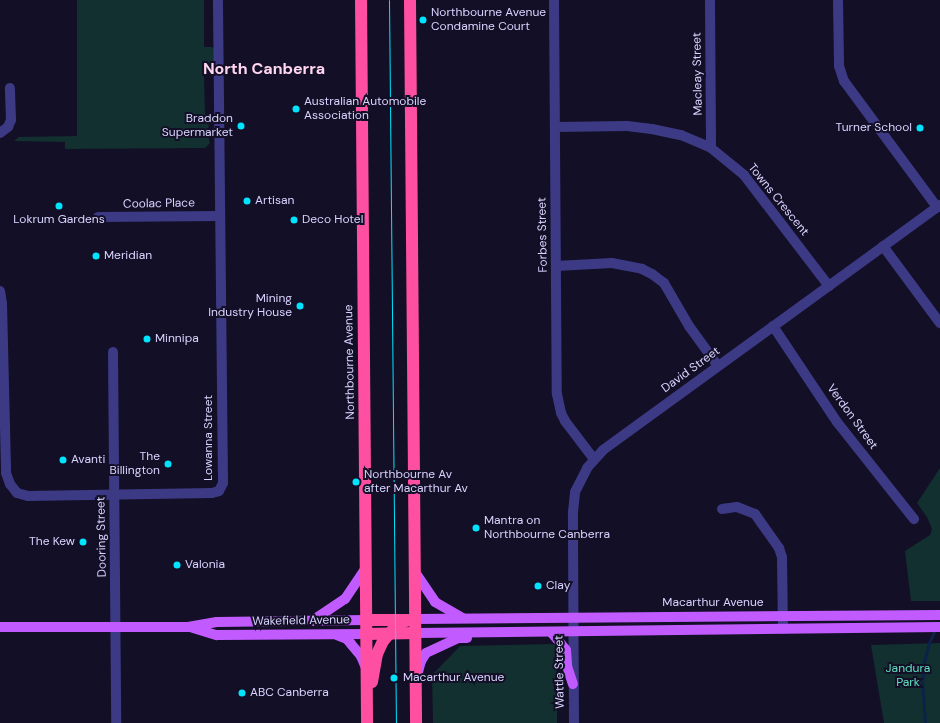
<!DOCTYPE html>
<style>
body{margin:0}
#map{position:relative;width:940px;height:723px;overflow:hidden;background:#130f26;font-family:"DM Sans",sans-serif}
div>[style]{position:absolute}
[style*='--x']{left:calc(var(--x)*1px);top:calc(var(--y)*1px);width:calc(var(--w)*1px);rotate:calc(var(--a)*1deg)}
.green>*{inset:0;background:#12302f}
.stream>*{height:2.5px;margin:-1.25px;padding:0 1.25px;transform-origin:1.25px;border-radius:1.25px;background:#0c2248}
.minor>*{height:10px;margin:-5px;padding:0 5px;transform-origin:5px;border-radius:5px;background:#3d3a85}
.major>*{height:10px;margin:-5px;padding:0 5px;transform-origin:5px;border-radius:5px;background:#c25bff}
.highway>*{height:12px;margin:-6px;padding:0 6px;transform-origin:6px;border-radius:6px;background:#ff4fa3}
.tram>*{height:1px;margin:-0.5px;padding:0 0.5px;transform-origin:0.5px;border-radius:0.5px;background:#00e5ff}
.dots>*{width:11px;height:11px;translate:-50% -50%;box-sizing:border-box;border:2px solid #130f26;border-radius:50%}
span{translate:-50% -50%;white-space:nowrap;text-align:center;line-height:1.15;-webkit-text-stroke:4px #130f26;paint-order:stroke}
.poi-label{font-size:12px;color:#d9d4ff}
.left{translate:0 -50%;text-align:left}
.right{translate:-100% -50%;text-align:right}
.street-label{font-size:12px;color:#d9d4ff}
.park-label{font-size:12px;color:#5fe0c0}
.district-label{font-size:16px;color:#ffd6f0;font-weight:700}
</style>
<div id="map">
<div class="green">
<i style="clip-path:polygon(77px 0,204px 0,204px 47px,212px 47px,217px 51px,216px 59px,213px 63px,212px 71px,204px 74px,205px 114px,209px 117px,208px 135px,210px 143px,205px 148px,65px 149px,65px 142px,14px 141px,19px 137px,77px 136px)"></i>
<i style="clip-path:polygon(940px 468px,940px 601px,911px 601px,905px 551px,930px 535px,932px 529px,927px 517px,917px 503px)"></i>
<i style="clip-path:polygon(940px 643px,940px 723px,884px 723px,871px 645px)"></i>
<i style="clip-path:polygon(550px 644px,555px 645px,557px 650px,557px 723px,433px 723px,432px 675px,460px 646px)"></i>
</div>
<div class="stream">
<i style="--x:925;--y:723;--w:39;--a:-94"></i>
<i style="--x:922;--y:684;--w:22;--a:-85"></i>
<i style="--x:924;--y:662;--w:20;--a:-75"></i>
<i style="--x:929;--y:643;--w:14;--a:-65"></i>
</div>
<div class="minor">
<i style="--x:554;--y:0;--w:394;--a:89.6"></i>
<i style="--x:557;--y:394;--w:19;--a:78"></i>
<i style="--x:561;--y:413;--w:9;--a:63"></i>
<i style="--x:565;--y:421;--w:48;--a:52.7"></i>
<i style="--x:710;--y:0;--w:148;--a:89.6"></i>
<i style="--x:838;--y:0;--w:66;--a:89.1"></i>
<i style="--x:839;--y:66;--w:16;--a:72"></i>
<i style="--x:844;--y:81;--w:157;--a:53.6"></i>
<i style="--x:555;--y:127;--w:72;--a:-0.8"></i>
<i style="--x:627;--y:126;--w:25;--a:7"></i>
<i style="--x:652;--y:129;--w:30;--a:12"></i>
<i style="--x:681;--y:135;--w:33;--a:23"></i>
<i style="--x:711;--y:148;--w:43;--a:39.3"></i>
<i style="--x:744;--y:175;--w:140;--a:52.6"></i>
<i style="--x:0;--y:133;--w:10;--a:-37"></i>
<i style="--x:8;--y:127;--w:8;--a:-67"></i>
<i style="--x:11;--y:120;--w:32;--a:-92"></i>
<i style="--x:98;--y:217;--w:122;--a:-0.5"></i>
<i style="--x:883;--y:246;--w:96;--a:53.5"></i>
<i style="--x:556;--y:266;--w:56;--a:-3.1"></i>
<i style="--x:612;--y:263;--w:31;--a:11"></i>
<i style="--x:642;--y:269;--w:11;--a:27"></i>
<i style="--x:652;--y:274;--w:15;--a:37"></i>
<i style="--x:664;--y:283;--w:50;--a:59.8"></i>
<i style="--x:689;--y:326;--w:49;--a:54.1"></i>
<i style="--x:0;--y:291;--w:13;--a:81"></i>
<i style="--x:2;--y:304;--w:169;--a:88.6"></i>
<i style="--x:6;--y:473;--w:12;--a:70"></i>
<i style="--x:10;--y:484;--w:11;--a:52"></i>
<i style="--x:17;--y:493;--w:11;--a:15"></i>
<i style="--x:28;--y:496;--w:184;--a:-0.9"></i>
<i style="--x:212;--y:493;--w:7;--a:-16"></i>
<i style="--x:219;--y:491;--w:9;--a:-63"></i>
<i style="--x:223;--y:483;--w:483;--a:-90.6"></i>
<i style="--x:773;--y:326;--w:115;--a:56.3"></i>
<i style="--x:837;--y:422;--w:124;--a:51.6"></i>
<i style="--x:113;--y:352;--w:371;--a:89.5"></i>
<i style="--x:722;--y:509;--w:15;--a:-8"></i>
<i style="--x:737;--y:507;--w:19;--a:21"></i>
<i style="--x:755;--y:514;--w:42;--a:54.8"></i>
<i style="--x:779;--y:548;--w:9;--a:72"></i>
<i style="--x:782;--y:557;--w:72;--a:89.2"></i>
<i style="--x:574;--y:723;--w:211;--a:-90.3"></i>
<i style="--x:573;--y:512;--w:20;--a:-84"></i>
<i style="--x:575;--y:492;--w:27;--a:-63"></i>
<i style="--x:587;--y:468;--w:24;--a:-48"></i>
<i style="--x:603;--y:450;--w:417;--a:-36"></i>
</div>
<div class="major">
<i style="--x:415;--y:572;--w:36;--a:56"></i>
<i style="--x:435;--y:602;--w:32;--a:30"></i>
<i style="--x:416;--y:619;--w:524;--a:-0.44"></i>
<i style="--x:312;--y:621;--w:40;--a:-34"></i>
<i style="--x:345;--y:599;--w:37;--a:-56"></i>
<i style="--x:0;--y:627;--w:188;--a:0"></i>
<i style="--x:188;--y:627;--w:29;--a:-10"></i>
<i style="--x:217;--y:622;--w:149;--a:-0.8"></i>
<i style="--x:190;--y:627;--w:28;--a:17"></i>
<i style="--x:217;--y:635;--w:149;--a:-0.4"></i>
<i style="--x:551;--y:632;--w:23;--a:50"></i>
<i style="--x:566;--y:650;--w:16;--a:86"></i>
<i style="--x:567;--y:666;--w:19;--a:72"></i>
<i style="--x:416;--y:633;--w:524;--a:-0.66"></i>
<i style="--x:337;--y:635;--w:11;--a:22"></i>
<i style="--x:347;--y:639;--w:6;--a:51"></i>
<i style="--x:351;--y:644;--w:16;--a:50"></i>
<i style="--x:361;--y:656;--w:13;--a:67"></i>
<i style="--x:418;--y:672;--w:11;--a:-75"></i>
<i style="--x:421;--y:661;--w:9;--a:-58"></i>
<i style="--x:426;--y:653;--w:35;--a:-25"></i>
<i style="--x:458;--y:638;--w:9;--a:0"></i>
</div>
<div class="highway">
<i style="--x:361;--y:0;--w:723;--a:89.52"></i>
<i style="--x:410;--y:0;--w:723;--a:89.52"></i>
<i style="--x:366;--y:620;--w:41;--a:0"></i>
<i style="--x:366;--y:634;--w:50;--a:-1.1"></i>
<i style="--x:372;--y:682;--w:28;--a:-80"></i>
<i style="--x:377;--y:654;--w:14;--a:-65"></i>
<i style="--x:383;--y:641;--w:21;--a:-49"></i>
<i style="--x:397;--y:625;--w:12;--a:-24"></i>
</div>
<div class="tram">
<i style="--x:389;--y:0;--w:723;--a:89.45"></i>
</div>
<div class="dots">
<i style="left:423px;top:20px;background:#00e5ff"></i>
<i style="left:296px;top:109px;background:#00e5ff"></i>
<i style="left:241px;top:126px;background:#00e5ff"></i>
<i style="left:920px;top:128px;background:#00e5ff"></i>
<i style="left:247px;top:201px;background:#00e5ff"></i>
<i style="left:59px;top:206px;background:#00e5ff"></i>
<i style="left:294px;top:220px;background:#00e5ff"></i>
<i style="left:96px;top:256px;background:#00e5ff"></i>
<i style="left:300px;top:306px;background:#00e5ff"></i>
<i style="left:147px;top:339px;background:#00e5ff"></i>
<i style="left:63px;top:460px;background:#00e5ff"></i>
<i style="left:168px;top:464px;background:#00e5ff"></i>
<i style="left:356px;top:482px;background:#00e5ff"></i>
<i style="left:476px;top:528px;background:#00e5ff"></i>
<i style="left:83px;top:542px;background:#00e5ff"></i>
<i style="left:177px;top:565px;background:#00e5ff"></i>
<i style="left:538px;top:586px;background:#00e5ff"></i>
<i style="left:394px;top:678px;background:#00e5ff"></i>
<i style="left:242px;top:693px;background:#00e5ff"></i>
</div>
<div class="poi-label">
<span class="left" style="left:431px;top:20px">Northbourne Avenue<br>Condamine Court</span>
<span class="left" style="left:304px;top:109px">Australian Automobile<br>Association</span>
<span class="right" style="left:233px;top:126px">Braddon<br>Supermarket</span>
<span class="right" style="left:912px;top:128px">Turner School</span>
<span class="left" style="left:255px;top:201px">Artisan</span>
<span style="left:59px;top:220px">Lokrum Gardens</span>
<span class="left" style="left:302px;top:220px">Deco Hotel</span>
<span class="left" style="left:104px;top:256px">Meridian</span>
<span class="right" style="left:292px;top:306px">Mining<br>Industry House</span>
<span class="left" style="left:155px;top:339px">Minnipa</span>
<span class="right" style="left:160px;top:464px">The<br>Billington</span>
<span class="left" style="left:71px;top:460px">Avanti</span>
<span class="left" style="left:364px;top:482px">Northbourne Av<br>after Macarthur Av</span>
<span class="left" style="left:484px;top:528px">Mantra on<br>Northbourne Canberra</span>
<span class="right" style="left:75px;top:542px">The Kew</span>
<span class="left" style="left:185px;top:565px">Valonia</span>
<span class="left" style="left:546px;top:586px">Clay</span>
<span class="left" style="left:403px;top:678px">Macarthur Avenue</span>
<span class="left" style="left:250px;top:693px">ABC Canberra</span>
</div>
<div class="street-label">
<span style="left:698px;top:74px;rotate:-91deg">Macleay Street</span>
<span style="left:778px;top:200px;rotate:51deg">Towns Crescent</span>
<span style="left:159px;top:204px;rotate:-1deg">Coolac Place</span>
<span style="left:543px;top:235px;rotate:-91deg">Forbes Street</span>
<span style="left:350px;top:362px;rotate:-91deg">Northbourne Avenue</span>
<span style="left:691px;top:370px;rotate:-36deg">David Street</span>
<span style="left:852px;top:417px;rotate:54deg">Verdon Street</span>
<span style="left:209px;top:438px;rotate:-90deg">Lowanna Street</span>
<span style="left:102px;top:537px;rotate:-91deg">Dooring Street</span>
<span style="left:713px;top:603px">Macarthur Avenue</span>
<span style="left:301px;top:621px;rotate:-1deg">Wakefield Avenue</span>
<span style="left:560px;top:672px;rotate:-91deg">Wattle Street</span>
</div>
<div class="park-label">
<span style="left:908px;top:676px">Jandura<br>Park</span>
</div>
<div class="district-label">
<span style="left:264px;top:69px">North Canberra</span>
</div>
</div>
